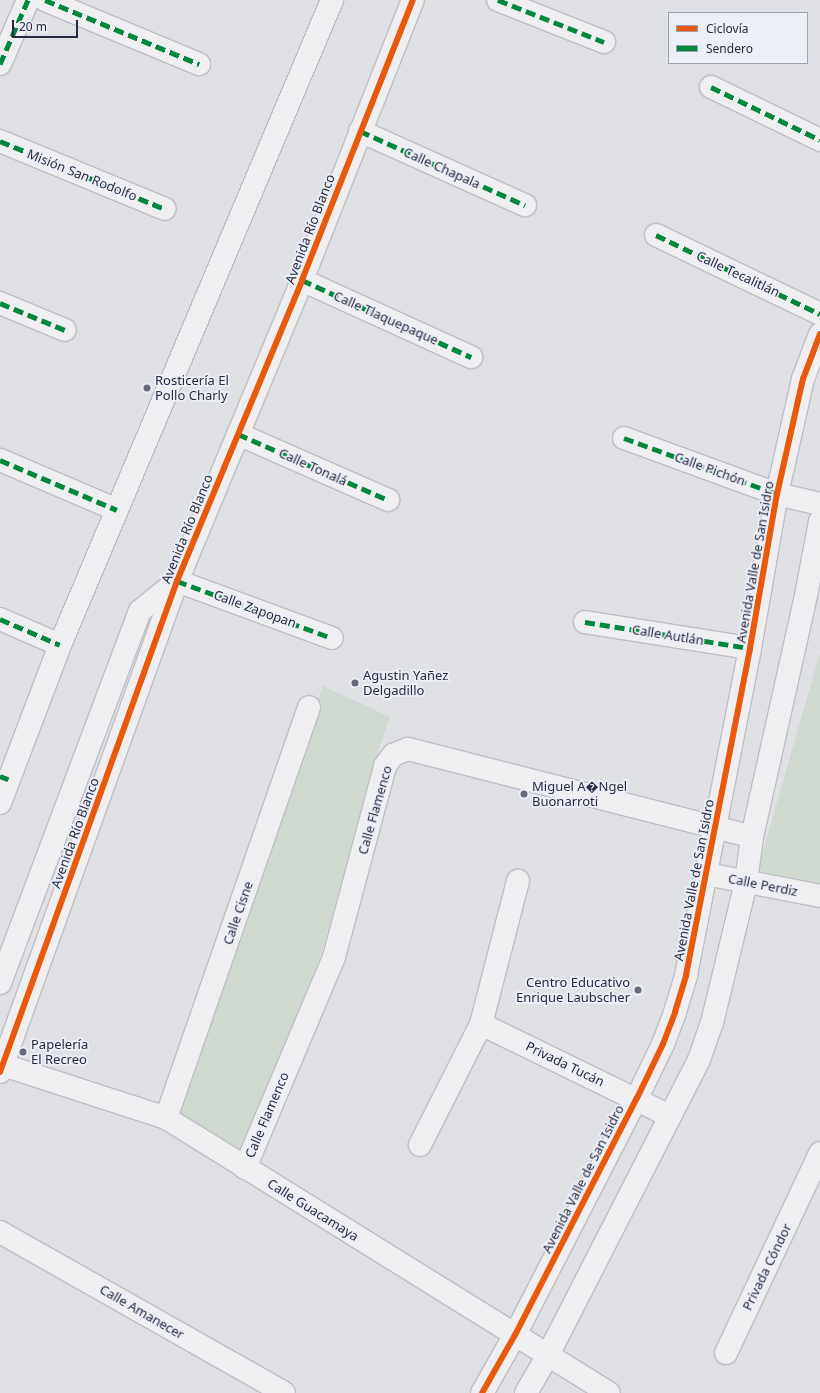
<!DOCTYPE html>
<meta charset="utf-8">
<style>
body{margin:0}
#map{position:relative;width:820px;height:1393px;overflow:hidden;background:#e0e1e5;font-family:"Noto Sans",sans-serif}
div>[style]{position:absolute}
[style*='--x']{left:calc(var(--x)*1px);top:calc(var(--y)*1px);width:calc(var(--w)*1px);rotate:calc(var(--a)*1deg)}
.green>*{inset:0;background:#cfd9d0}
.roads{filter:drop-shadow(1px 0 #bebfc3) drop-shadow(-1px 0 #bebfc3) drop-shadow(0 1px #bebfc3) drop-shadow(0 -1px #bebfc3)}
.minor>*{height:22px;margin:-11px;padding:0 11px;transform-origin:11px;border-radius:11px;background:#efeff2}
.quiet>*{height:5px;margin-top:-2.5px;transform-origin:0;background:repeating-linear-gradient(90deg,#00873e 0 10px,transparent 0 15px)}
.cycleway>*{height:6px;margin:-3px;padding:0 3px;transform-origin:3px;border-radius:3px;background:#e8590c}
.dots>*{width:11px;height:11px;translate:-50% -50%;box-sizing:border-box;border:2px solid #edeff6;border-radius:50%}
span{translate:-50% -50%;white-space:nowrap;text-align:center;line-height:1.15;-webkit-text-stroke:3.5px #edeff6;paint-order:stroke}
.street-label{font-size:13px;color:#262c40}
.poi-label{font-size:13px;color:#262c40}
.left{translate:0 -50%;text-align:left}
.right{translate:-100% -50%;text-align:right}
.legend{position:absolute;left:668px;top:12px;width:140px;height:52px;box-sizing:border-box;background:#edeff6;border:1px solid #9da1ad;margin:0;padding:5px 7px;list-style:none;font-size:12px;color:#262c40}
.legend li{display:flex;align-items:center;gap:8px;height:20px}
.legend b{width:20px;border:1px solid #9da1ad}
.scale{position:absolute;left:12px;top:20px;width:66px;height:18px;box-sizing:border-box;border:2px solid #262c40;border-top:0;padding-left:5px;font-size:12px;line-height:14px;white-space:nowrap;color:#262c40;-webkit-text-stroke:3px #edeff6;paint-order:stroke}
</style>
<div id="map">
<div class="green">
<i style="clip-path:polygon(820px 653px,820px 889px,755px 878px)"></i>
<i style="clip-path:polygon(323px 686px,390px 717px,380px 746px,321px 955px,244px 1156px,176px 1116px)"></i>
</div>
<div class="roads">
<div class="minor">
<i style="--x:45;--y:0;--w:167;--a:22.6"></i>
<i style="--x:498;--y:0;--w:114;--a:21.6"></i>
<i style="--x:0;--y:64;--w:70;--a:-66.4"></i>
<i style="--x:711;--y:87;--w:121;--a:25.9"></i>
<i style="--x:360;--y:131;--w:181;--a:24.2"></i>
<i style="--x:0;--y:141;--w:178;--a:22.4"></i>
<i style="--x:656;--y:235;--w:182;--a:25.7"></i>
<i style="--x:302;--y:280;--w:186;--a:24.5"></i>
<i style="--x:0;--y:303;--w:70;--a:22.6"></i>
<i style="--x:238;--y:434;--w:164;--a:23.7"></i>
<i style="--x:624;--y:438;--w:163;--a:20.1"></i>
<i style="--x:777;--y:494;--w:44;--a:13.1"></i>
<i style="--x:0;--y:460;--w:127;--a:23.1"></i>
<i style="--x:0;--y:619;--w:65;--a:23.4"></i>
<i style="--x:585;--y:622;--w:167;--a:9"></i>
<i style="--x:0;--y:803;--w:169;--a:-69.2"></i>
<i style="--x:60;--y:645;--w:700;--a:-67.13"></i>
<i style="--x:706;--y:874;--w:116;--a:10.9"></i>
<i style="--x:0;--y:983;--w:397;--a:-69.4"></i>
<i style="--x:140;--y:611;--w:48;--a:-39"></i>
<i style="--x:177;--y:581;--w:165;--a:20.2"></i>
<i style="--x:481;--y:1024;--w:210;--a:26"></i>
<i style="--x:0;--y:1064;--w:175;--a:18"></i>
<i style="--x:166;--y:1118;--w:521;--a:31.83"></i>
<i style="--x:0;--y:1072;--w:522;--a:-70.18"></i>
<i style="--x:177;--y:581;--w:326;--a:-67.4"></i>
<i style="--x:302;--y:280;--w:301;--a:-68.4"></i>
<i style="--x:166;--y:1118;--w:435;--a:-70.8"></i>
<i style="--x:420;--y:1145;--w:136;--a:-63.2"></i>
<i style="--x:481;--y:1024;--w:148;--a:-75.5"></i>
<i style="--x:245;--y:1168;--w:229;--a:-67.1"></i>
<i style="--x:334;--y:957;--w:198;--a:-75"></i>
<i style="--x:385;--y:766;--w:14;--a:-54"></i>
<i style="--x:393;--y:755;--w:16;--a:-22"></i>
<i style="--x:408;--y:749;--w:355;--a:14.3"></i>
<i style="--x:0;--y:1232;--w:326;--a:29.5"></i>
<i style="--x:726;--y:1353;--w:221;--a:-64.8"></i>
<i style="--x:482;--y:1393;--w:67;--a:-60.4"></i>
<i style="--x:515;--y:1335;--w:267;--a:-62.8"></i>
<i style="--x:637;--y:1098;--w:60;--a:-64.3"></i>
<i style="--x:663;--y:1044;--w:34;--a:-69"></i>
<i style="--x:675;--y:1012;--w:39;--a:-73"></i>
<i style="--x:686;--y:975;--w:333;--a:-78.9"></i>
<i style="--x:750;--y:648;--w:156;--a:-80.1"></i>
<i style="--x:777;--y:494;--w:118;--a:-77.3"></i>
<i style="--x:803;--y:379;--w:48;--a:-69.3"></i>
<i style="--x:526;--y:1393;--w:44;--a:-59.9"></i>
<i style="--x:548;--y:1355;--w:331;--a:-62.9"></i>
<i style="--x:699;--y:1060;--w:39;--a:-71"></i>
<i style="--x:712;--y:1023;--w:145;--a:-76.4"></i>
<i style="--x:746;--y:882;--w:45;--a:-82.4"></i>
<i style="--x:752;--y:837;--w:253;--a:-77.4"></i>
<i style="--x:807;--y:590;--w:70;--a:-79.3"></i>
</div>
</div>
<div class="quiet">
<i style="--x:45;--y:0;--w:167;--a:22.6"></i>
<i style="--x:498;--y:0;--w:114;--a:21.6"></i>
<i style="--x:0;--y:64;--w:70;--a:-66.4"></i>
<i style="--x:711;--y:87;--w:121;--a:25.9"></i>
<i style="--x:360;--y:131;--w:181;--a:24.2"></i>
<i style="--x:0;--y:141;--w:178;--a:22.4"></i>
<i style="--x:656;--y:235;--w:182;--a:25.7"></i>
<i style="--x:302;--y:280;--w:186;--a:24.5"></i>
<i style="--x:0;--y:303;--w:70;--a:22.6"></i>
<i style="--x:238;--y:434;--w:164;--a:23.7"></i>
<i style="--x:624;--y:438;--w:163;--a:20.1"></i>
<i style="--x:0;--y:460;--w:127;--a:23.1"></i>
<i style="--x:177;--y:581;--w:165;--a:20.2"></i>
<i style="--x:0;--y:619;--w:65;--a:23.4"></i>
<i style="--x:585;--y:622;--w:167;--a:9"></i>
<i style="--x:0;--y:776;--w:9;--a:21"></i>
</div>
<div class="cycleway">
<i style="--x:0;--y:1072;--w:522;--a:-70.18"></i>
<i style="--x:177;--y:581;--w:326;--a:-67.4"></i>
<i style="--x:302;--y:280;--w:301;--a:-68.4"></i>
<i style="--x:482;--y:1393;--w:67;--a:-60.4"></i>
<i style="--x:515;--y:1335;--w:267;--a:-62.8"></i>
<i style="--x:637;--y:1098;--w:60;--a:-64.3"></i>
<i style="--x:663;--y:1044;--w:34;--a:-69"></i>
<i style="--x:675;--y:1012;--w:39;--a:-73"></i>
<i style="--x:686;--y:975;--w:333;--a:-78.9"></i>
<i style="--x:750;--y:648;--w:156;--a:-80.1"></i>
<i style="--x:777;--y:494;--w:118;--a:-77.3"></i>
<i style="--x:803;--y:379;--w:48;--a:-69.3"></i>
</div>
<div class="dots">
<i style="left:147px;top:388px;background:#676b7a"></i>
<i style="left:355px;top:683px;background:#676b7a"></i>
<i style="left:524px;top:794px;background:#676b7a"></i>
<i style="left:638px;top:990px;background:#676b7a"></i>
<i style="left:23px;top:1052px;background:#676b7a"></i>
</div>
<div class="street-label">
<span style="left:442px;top:168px;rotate:24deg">Calle Chapala</span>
<span style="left:82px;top:175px;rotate:22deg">Misión San Rodolfo</span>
<span style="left:310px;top:229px;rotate:-69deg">Avenida Río Blanco</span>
<span style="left:738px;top:274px;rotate:25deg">Calle Tecalitlán</span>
<span style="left:386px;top:318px;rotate:24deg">Calle Tlaquepaque</span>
<span style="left:313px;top:467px;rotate:24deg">Calle Tonalá</span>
<span style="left:710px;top:469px;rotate:20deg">Calle Pichón</span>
<span style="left:187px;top:529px;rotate:-68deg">Avenida Río Blanco</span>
<span style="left:755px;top:562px;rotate:-80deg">Avenida Valle de San Isidro</span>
<span style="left:255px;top:609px;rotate:20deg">Calle Zapopan</span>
<span style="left:668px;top:635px;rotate:9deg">Calle Autlán</span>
<span style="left:375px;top:810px;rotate:-74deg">Calle Flamenco</span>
<span style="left:75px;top:833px;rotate:-70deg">Avenida Río Blanco</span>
<span style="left:694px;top:880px;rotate:-79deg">Avenida Valle de San Isidro</span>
<span style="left:763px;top:885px;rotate:11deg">Calle Perdiz</span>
<span style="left:238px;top:913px;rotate:-71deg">Calle Cisne</span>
<span style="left:565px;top:1064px;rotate:26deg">Privada Tucán</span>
<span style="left:267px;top:1115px;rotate:-67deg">Calle Flamenco</span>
<span style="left:583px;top:1179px;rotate:-63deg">Avenida Valle de San Isidro</span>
<span style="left:313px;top:1210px;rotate:32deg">Calle Guacamaya</span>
<span style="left:767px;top:1267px;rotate:-64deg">Privada Cóndor</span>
<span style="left:142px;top:1312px;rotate:30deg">Calle Amanecer</span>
</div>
<div class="poi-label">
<span class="left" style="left:155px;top:388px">Rosticería El<br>Pollo Charly</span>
<span class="left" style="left:363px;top:683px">Agustin Yañez<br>Delgadillo</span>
<span class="left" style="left:532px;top:794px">Miguel A�Ngel<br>Buonarroti</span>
<span class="right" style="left:630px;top:990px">Centro Educativo<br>Enrique Laubscher</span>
<span class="left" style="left:31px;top:1052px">Papelería<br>El Recreo</span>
</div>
<ul class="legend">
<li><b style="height:5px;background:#e8590c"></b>Ciclovía</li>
<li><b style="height:5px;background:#00873e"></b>Sendero</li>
</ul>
<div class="scale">20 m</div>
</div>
